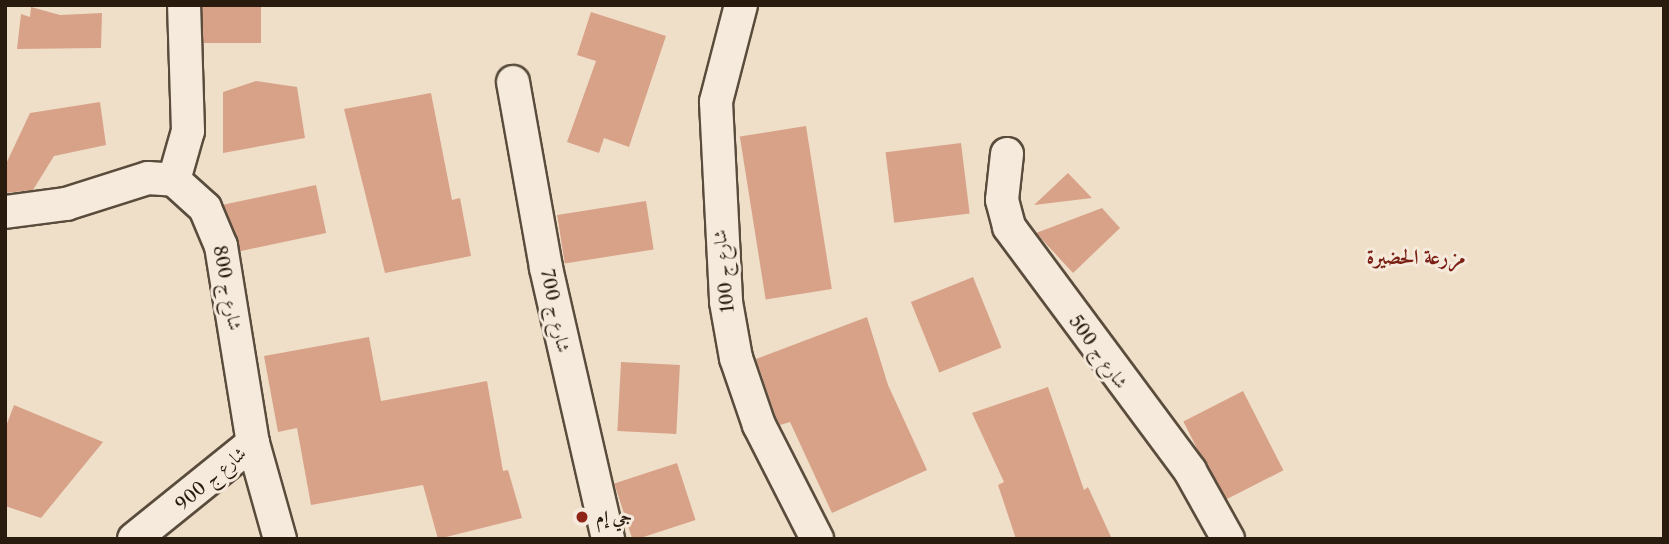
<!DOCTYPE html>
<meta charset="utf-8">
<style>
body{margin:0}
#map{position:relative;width:1669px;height:544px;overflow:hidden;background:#efdfc8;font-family:"Libre Caslon Text",Amiri,serif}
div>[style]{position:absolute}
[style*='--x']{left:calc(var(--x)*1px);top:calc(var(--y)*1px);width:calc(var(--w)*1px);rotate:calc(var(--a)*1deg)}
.building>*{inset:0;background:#d8a289;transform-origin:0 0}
.roads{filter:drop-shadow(2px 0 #5a4c3c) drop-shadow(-2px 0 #5a4c3c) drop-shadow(0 2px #5a4c3c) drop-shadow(0 -2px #5a4c3c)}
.minor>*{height:32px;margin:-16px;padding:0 16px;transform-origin:16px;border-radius:16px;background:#f5eadb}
.dots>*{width:19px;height:19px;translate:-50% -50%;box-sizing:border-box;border:4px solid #f5eadb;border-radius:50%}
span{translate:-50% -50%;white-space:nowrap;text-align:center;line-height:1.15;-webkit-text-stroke:6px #f5eadb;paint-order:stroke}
.street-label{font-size:18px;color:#291b0e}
.poi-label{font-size:18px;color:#291b0e;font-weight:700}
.left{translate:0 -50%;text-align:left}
.quarter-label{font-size:21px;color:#7a1f14;font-weight:700}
.frame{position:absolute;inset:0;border:7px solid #291b0e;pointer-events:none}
</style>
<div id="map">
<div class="building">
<i style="left:202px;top:5px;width:59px;height:38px"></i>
<i style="clip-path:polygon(31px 7px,60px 15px,102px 13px,101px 48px,17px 49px,21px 14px,30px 17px)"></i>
<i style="clip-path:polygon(591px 12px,666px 36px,629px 147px,604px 138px,599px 153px,567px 142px,596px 61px,577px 55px)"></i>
<i style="clip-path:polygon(256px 81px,297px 87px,305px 138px,223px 153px,223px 92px)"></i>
<i style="clip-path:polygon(431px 93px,452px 200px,460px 198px,471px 256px,385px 273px,344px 109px)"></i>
<i style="clip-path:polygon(100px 102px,106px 145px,54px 156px,33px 190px,5px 193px,5px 166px,30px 113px)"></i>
<i style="left:806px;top:126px;width:165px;height:67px;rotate:81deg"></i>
<i style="left:961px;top:143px;width:71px;height:76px;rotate:83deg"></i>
<i style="clip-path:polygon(1068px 173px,1092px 198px,1034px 205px)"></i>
<i style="left:316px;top:185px;width:49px;height:95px;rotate:78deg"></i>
<i style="left:646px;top:201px;width:49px;height:90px;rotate:81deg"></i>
<i style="clip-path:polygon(1102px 208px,1120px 228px,1073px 273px,1036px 233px)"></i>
<i style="left:973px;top:277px;width:76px;height:67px;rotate:68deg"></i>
<i style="clip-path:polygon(867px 317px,888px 385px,927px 470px,832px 513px,790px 422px,780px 425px,776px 418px,756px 359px)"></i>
<i style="clip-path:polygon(369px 337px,381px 401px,487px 381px,503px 471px,508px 470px,522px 518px,438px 539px,423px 485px,311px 505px,297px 428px,278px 432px,264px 356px)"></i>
<i style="left:621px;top:362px;width:59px;height:69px;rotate:3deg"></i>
<i style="clip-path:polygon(1048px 387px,1084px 490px,1088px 487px,1112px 539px,1016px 539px,998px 485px,1004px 482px,972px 413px)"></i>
<i style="left:1243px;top:391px;width:89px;height:67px;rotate:63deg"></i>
<i style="clip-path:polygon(14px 405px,103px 442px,41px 518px,5px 506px,5px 429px)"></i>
<i style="left:677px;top:463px;width:60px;height:66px;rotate:72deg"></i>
</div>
<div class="roads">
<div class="minor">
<i style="--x:741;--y:5;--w:100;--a:104.5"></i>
<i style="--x:716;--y:102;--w:200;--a:87.1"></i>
<i style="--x:726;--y:302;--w:57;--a:79.9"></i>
<i style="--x:736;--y:358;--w:71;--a:71.1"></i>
<i style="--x:759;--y:425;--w:128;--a:63"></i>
<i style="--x:513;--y:82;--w:189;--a:79.9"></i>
<i style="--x:546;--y:268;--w:278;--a:77.1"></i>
<i style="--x:1007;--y:154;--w:46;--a:96.2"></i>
<i style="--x:1002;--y:200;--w:28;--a:75"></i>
<i style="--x:1009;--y:227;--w:304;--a:53.4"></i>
<i style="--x:1190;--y:471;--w:78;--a:60.8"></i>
<i style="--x:174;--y:180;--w:51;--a:-74.1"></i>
<i style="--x:188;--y:131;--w:126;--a:-91.8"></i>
<i style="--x:5;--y:212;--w:62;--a:-7.5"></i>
<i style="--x:66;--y:204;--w:86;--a:-17.6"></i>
<i style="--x:148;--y:178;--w:26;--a:4"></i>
<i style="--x:174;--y:180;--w:42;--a:42.1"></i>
<i style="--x:205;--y:208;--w:41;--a:67.2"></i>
<i style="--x:221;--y:246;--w:200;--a:80.8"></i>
<i style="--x:253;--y:443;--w:100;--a:74.3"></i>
<i style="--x:134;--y:539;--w:153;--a:-38.9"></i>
</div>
</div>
<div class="dots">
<i style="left:582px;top:517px;background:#8f2418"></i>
</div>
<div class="street-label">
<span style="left:724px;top:271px;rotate:-96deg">شارع ج 100</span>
<span style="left:227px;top:288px;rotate:79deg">شارع ج 800</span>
<span style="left:555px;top:311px;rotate:78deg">شارع ج 700</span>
<span style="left:1098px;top:352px;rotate:54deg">شارع ج 500</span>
<span style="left:211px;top:479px;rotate:-41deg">شارع ج 900</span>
</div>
<div class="poi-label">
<span class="left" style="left:596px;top:517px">جي إم</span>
</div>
<div class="quarter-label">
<span style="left:1416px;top:257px">مزرعة الحضيرة</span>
</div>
<div class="frame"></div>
</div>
